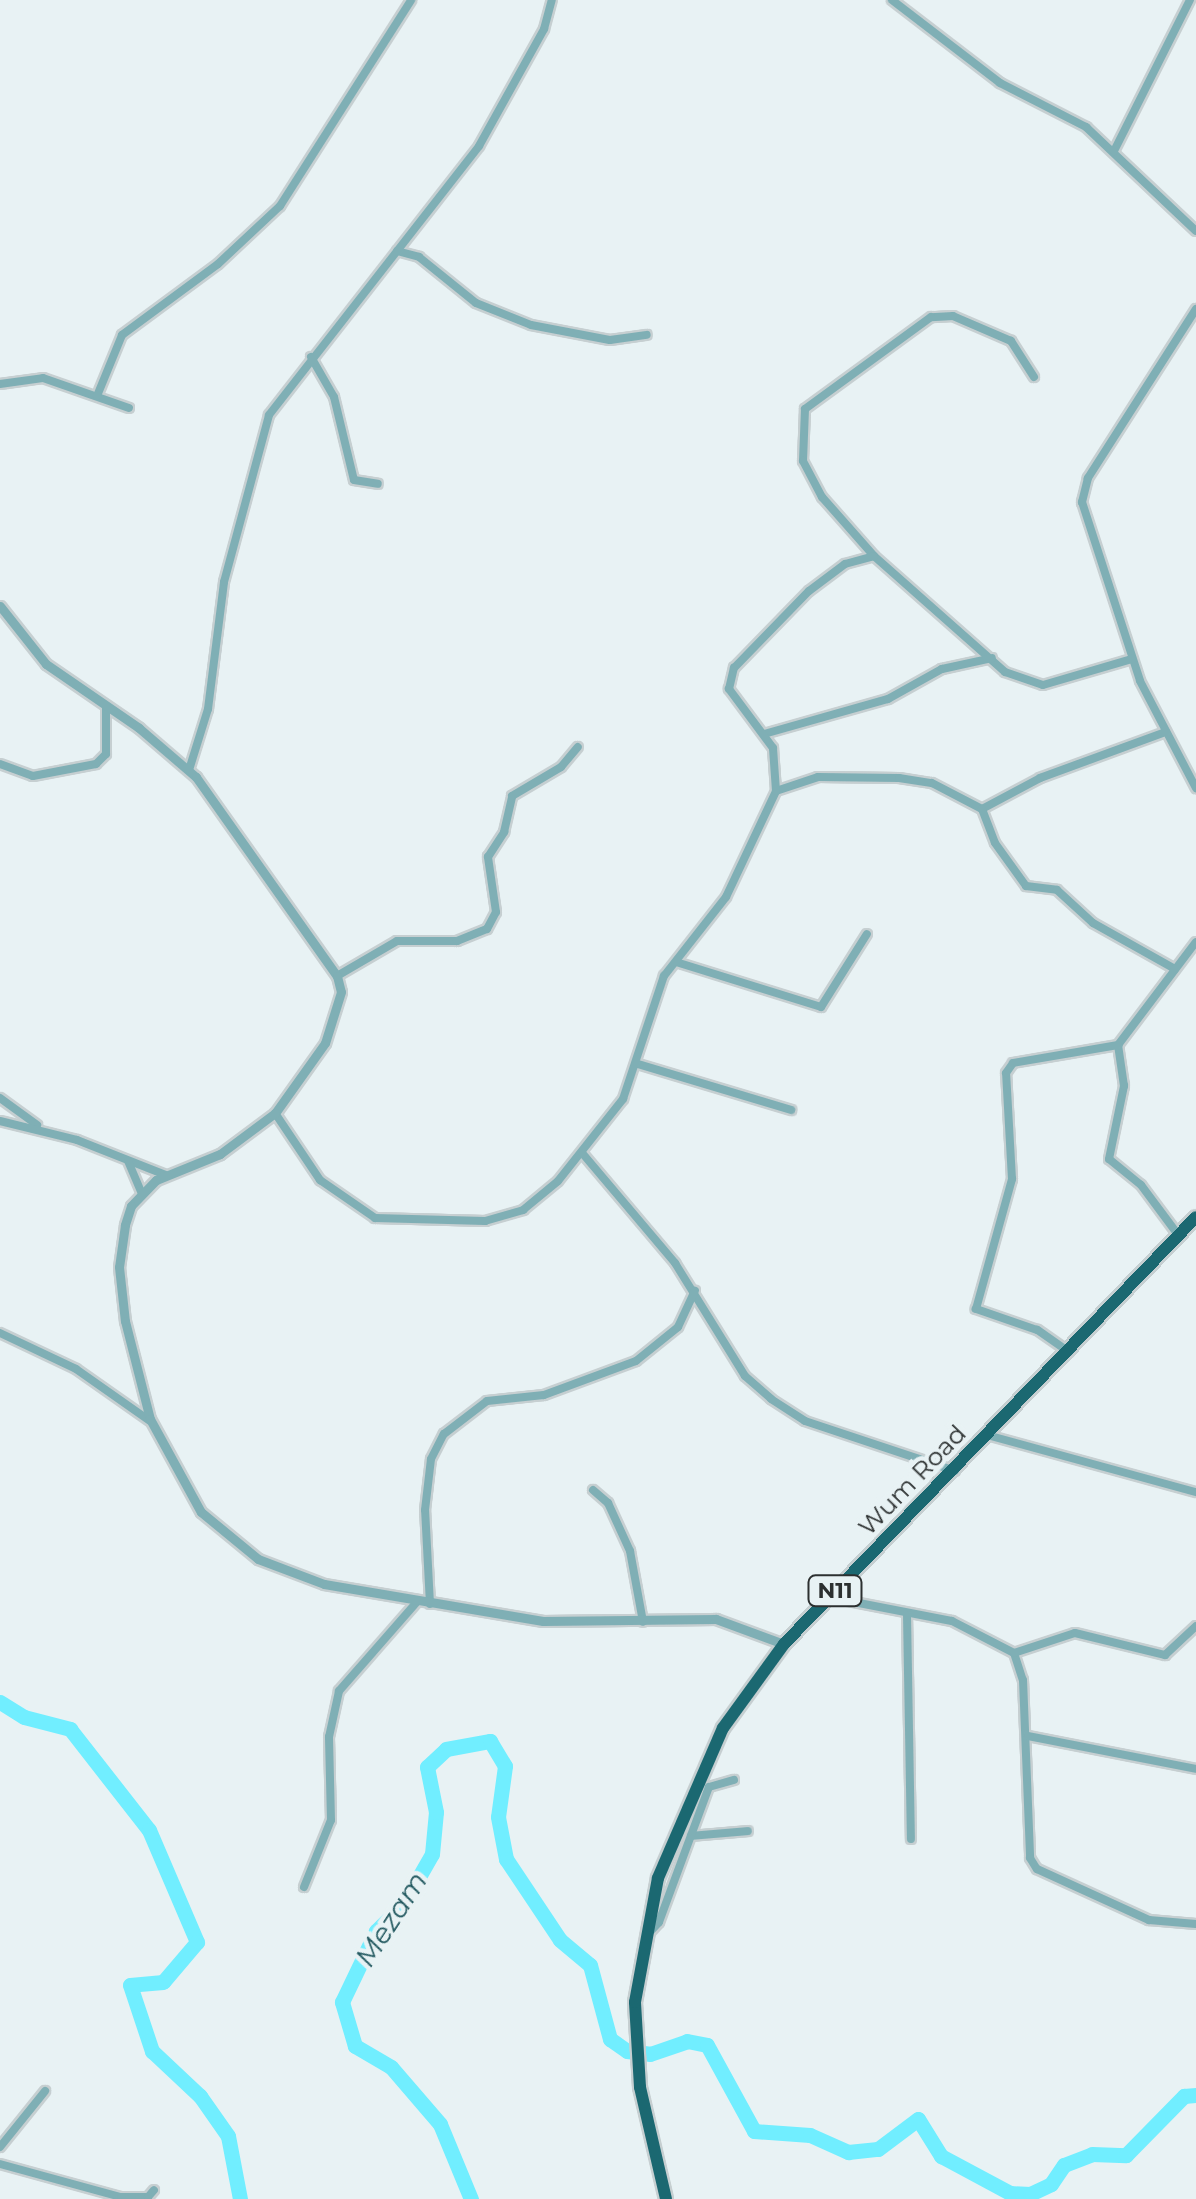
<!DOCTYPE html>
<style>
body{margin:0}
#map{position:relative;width:1196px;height:2199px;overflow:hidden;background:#e8f2f4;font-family:Montserrat,sans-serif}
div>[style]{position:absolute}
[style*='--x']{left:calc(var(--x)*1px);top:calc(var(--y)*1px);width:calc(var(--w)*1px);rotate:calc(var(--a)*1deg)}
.river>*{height:15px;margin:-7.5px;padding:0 7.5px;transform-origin:7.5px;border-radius:7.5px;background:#71eeff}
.roads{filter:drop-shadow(2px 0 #c6cfd1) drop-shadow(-2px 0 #c6cfd1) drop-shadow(0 2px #c6cfd1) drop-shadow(0 -2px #c6cfd1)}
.minor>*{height:8px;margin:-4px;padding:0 4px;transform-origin:4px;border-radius:4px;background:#7fafb5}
.tertiary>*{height:9px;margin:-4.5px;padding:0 4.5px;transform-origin:4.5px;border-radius:4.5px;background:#7fafb5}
.trunk>*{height:12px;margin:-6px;padding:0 6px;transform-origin:6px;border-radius:6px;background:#1b6871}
span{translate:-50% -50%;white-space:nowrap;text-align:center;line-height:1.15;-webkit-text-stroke:9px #e8f2f4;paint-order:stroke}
.shield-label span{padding:2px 8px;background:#e8f2f4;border:2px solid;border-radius:8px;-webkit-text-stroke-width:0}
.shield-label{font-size:22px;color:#2c3030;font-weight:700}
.street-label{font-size:25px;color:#2c3030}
.water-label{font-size:28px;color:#245a61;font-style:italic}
</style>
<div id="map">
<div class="river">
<i style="--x:0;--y:1702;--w:28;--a:32"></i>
<i style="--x:24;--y:1717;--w:48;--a:14.6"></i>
<i style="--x:70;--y:1729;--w:128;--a:52"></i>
<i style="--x:149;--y:1830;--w:122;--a:66.8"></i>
<i style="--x:197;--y:1942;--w:52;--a:130.4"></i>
<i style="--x:163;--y:1982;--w:33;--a:175"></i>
<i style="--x:130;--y:1985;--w:70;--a:71.6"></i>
<i style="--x:152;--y:2051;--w:66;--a:43.2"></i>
<i style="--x:200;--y:2096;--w:49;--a:55"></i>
<i style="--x:228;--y:2136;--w:64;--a:79.2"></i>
<i style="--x:471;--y:2199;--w:81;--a:-112.5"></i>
<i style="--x:440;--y:2124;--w:75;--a:-130.7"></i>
<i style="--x:391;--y:2067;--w:42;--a:-149.7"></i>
<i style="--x:355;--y:2046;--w:46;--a:-106.5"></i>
<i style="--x:342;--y:2002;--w:79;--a:-64.4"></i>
<i style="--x:376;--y:1931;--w:40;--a:-45"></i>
<i style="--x:404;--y:1903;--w:56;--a:-60.3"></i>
<i style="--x:432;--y:1854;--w:42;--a:-84.6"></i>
<i style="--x:436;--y:1812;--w:46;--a:-101.3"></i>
<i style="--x:427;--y:1767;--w:26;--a:-43"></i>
<i style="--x:446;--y:1749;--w:45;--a:-10.3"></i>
<i style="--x:490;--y:1741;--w:29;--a:59"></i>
<i style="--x:505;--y:1766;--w:51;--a:97.8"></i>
<i style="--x:498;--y:1817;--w:43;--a:79.2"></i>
<i style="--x:506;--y:1859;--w:97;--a:56.3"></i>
<i style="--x:560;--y:1940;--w:39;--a:40"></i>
<i style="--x:590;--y:1965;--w:77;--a:74.9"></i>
<i style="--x:610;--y:2039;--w:21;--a:35"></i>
<i style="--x:627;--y:2051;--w:23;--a:7"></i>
<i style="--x:650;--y:2054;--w:39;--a:-19"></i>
<i style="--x:687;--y:2041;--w:20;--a:11"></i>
<i style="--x:707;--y:2045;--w:98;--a:61.3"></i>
<i style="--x:754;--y:2131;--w:56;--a:4.1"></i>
<i style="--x:810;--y:2135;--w:42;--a:24.1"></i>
<i style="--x:848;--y:2152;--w:30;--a:-6"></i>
<i style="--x:878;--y:2149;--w:50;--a:-36.9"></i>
<i style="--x:918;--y:2119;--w:44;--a:58.1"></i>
<i style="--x:941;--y:2156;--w:78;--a:28.2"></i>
<i style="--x:1010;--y:2193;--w:20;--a:3"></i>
<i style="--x:1030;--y:2194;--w:23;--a:-25"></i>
<i style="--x:1051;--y:2184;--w:23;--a:-56"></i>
<i style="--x:1064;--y:2165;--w:30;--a:-21"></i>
<i style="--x:1092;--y:2154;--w:34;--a:2"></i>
<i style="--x:1126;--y:2155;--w:83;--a:-45.5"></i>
<i style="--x:1184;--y:2096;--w:12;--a:-5"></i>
</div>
<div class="roads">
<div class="minor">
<i style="--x:892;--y:0;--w:136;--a:37.5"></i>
<i style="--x:1000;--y:83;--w:97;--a:27.1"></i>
<i style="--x:1086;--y:127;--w:151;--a:43.4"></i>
<i style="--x:1114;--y:151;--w:169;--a:-63.3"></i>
<i style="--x:397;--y:251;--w:23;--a:15"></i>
<i style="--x:419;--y:257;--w:73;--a:38.9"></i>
<i style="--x:476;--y:303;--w:59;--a:21.8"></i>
<i style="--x:531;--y:325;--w:80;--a:10.8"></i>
<i style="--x:610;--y:340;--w:37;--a:-8"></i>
<i style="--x:1196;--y:309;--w:201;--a:122.6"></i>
<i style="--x:1088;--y:478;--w:25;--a:104"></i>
<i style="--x:1082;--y:502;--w:188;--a:72"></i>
<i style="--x:1140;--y:681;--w:121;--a:62.4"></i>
<i style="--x:311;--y:357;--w:46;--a:60.1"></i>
<i style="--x:334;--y:397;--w:85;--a:76.5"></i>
<i style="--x:354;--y:480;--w:24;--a:9"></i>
<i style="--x:1034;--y:377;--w:43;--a:-122.6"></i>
<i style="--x:1011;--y:341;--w:63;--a:-156.7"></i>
<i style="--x:953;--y:316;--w:22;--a:177"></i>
<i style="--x:931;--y:317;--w:156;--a:143.9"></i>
<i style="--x:805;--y:409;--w:52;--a:92.2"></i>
<i style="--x:803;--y:461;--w:41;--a:62.2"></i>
<i style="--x:822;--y:497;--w:79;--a:48.6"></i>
<i style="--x:874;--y:556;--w:175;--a:41.5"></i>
<i style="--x:1005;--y:672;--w:40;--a:18.9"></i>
<i style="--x:1043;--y:685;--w:93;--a:-16.3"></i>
<i style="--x:0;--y:384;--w:43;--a:-7.9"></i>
<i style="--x:43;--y:378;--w:91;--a:19.2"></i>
<i style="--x:97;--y:396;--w:66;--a:-67.7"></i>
<i style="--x:122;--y:335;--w:119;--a:-36.5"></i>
<i style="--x:218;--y:264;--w:85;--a:-43.1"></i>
<i style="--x:280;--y:206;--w:244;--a:-57.5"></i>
<i style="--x:764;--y:734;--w:129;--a:-15.8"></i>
<i style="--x:888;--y:699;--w:62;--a:-29.1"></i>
<i style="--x:942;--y:669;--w:51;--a:-12.4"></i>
<i style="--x:0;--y:764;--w:35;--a:20"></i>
<i style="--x:33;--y:776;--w:64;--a:-10.8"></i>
<i style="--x:96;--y:764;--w:14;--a:-45"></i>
<i style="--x:106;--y:754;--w:48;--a:-90"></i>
<i style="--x:189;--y:770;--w:64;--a:-72.7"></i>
<i style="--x:208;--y:709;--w:128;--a:-82.8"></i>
<i style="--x:224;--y:582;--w:173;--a:-74.9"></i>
<i style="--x:269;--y:415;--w:341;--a:-52"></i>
<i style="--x:479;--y:146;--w:134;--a:-60.9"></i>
<i style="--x:544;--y:29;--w:30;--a:-75"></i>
<i style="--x:776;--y:791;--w:44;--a:-18.4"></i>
<i style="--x:818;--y:777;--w:81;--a:0.7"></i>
<i style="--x:899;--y:778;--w:33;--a:9"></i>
<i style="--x:932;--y:783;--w:56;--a:27.5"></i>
<i style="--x:982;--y:809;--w:66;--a:-28.1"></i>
<i style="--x:1040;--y:778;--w:134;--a:-20.1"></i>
<i style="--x:982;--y:809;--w:36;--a:69"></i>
<i style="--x:995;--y:843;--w:53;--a:54.2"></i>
<i style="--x:1026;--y:886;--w:31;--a:7"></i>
<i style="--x:1057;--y:890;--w:49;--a:42.5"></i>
<i style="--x:1093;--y:923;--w:94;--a:29.3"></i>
<i style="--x:676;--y:962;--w:152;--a:17.2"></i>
<i style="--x:821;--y:1007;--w:86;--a:-57.8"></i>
<i style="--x:337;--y:976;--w:69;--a:-30.3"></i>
<i style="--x:397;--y:941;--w:60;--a:0"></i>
<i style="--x:457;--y:941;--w:32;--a:-22"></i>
<i style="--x:487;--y:929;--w:19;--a:-62"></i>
<i style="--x:496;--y:912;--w:56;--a:-98.3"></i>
<i style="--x:488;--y:857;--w:30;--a:-57"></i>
<i style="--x:504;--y:832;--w:37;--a:-77"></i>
<i style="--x:512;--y:796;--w:57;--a:-30.6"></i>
<i style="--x:561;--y:767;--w:26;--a:-50"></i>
<i style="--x:638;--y:1064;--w:160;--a:16.7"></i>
<i style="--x:0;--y:1098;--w:46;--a:36.1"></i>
<i style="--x:275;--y:1113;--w:81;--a:56.1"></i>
<i style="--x:320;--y:1180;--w:67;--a:34.6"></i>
<i style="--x:375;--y:1218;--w:110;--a:1.6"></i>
<i style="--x:485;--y:1221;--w:40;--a:-16"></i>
<i style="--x:523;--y:1210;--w:45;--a:-39.6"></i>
<i style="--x:558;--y:1181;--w:105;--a:-51.6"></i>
<i style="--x:623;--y:1099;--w:130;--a:-71.6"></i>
<i style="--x:664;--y:976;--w:100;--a:-51.9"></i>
<i style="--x:726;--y:897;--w:117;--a:-64.7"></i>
<i style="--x:776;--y:791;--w:43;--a:-94"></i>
<i style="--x:773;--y:748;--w:74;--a:-126.7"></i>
<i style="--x:729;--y:689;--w:22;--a:-77"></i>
<i style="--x:734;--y:668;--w:107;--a:-45.8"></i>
<i style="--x:809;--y:591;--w:45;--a:-36.9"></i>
<i style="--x:845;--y:564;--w:30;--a:-15"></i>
<i style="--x:0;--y:1121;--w:79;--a:13.9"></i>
<i style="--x:77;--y:1140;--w:96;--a:21.5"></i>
<i style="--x:583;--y:1154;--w:143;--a:49.8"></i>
<i style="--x:675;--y:1263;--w:133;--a:58.2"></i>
<i style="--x:745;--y:1376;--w:35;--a:41"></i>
<i style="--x:771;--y:1399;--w:40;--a:32.9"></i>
<i style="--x:805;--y:1421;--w:158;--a:18.4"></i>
<i style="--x:128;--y:1161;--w:34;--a:67"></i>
<i style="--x:1179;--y:1236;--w:64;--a:-126.7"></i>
<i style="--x:1141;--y:1185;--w:41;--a:-140.9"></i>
<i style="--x:1109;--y:1159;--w:75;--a:-78.4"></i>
<i style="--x:1124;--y:1086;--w:41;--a:-98.3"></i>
<i style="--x:1118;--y:1045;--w:129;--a:-52.9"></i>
<i style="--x:0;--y:1333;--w:84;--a:25.3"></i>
<i style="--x:76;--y:1369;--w:90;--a:35.1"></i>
<i style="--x:1069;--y:1352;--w:39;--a:-145"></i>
<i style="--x:1037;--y:1330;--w:65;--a:-161"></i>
<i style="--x:976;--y:1309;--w:135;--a:-74.5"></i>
<i style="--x:1012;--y:1179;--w:106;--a:-93.2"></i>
<i style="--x:1006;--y:1073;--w:12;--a:-55"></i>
<i style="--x:1013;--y:1063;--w:107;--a:-9.7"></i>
<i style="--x:987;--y:1435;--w:217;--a:15.3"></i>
<i style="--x:593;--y:1490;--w:20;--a:41"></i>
<i style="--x:608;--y:1503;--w:53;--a:65.4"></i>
<i style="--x:630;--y:1551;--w:72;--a:79.6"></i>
<i style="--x:828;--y:1597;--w:126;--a:11"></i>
<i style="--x:952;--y:1621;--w:70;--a:27.3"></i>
<i style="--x:1014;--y:1653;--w:28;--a:72"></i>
<i style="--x:1023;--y:1680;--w:178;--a:87.7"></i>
<i style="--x:1030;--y:1858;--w:13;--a:58"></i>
<i style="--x:1037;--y:1869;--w:123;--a:24.5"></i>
<i style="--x:1149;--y:1920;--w:47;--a:4.9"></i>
<i style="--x:430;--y:1604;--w:94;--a:-93"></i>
<i style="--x:425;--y:1510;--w:51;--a:-83.3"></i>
<i style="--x:431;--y:1459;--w:28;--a:-63"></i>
<i style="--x:444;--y:1434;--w:54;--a:-37.5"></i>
<i style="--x:487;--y:1401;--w:57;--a:-6"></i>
<i style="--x:544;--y:1395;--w:98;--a:-20.3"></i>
<i style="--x:636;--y:1361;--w:54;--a:-39"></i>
<i style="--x:678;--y:1327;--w:40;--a:-65"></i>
<i style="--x:907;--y:1615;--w:224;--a:89"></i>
<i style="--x:1014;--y:1653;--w:64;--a:-18.2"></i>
<i style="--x:1075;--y:1633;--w:93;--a:13.7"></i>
<i style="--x:1165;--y:1655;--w:42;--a:-43.1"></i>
<i style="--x:1028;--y:1736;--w:171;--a:11.1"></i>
<i style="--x:691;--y:1836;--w:57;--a:-5"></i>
<i style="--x:304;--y:1887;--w:72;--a:-68.1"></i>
<i style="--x:331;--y:1820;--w:83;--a:-91.4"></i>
<i style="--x:329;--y:1737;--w:47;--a:-77.7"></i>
<i style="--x:339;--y:1691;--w:118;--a:-48.8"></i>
<i style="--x:648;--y:1934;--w:16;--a:-47"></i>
<i style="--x:659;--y:1922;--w:144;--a:-69.7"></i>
<i style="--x:709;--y:1787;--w:26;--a:-16"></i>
<i style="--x:0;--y:2147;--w:72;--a:-51.2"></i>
<i style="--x:0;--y:2164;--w:125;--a:15.3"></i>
<i style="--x:121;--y:2197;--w:27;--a:0"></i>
<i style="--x:148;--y:2197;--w:9;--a:-49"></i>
</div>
<div class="tertiary">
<i style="--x:0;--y:606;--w:74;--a:51.6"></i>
<i style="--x:46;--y:664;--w:113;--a:34.5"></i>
<i style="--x:139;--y:728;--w:75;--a:40.7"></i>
<i style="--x:196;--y:777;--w:244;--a:54.7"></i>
<i style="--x:337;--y:976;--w:16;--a:76"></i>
<i style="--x:341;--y:992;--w:53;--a:107.4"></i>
<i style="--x:325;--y:1043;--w:86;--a:125.5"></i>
<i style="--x:275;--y:1113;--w:69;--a:143.3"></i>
<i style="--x:220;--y:1154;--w:69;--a:157.9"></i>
<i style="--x:156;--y:1180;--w:36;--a:134"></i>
<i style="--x:131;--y:1206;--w:20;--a:108"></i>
<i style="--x:125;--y:1225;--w:42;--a:98.1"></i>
<i style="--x:119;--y:1267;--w:54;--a:83.7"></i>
<i style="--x:125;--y:1321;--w:101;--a:75.7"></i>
<i style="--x:150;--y:1419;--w:106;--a:61.3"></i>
<i style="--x:201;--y:1512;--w:74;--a:39.5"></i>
<i style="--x:258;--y:1559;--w:71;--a:20.7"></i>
<i style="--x:324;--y:1584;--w:222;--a:9.6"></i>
<i style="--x:543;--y:1621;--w:173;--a:-0.7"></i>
<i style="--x:716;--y:1619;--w:72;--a:20.2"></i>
</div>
<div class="trunk">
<i style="--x:666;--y:2199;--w:115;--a:-103.1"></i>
<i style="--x:640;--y:2087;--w:85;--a:-93.4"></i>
<i style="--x:635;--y:2002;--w:126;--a:-79.5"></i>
<i style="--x:658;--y:1878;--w:163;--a:-66.6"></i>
<i style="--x:723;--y:1728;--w:104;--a:-54"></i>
<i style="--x:784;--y:1644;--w:593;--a:-46.02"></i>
</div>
</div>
<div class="shield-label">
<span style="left:835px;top:1591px">N11</span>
</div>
<div class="street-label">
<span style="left:912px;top:1480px;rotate:-46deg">Wum Road</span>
</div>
<div class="water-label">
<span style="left:391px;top:1919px;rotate:-57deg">Mezam</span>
</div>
</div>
